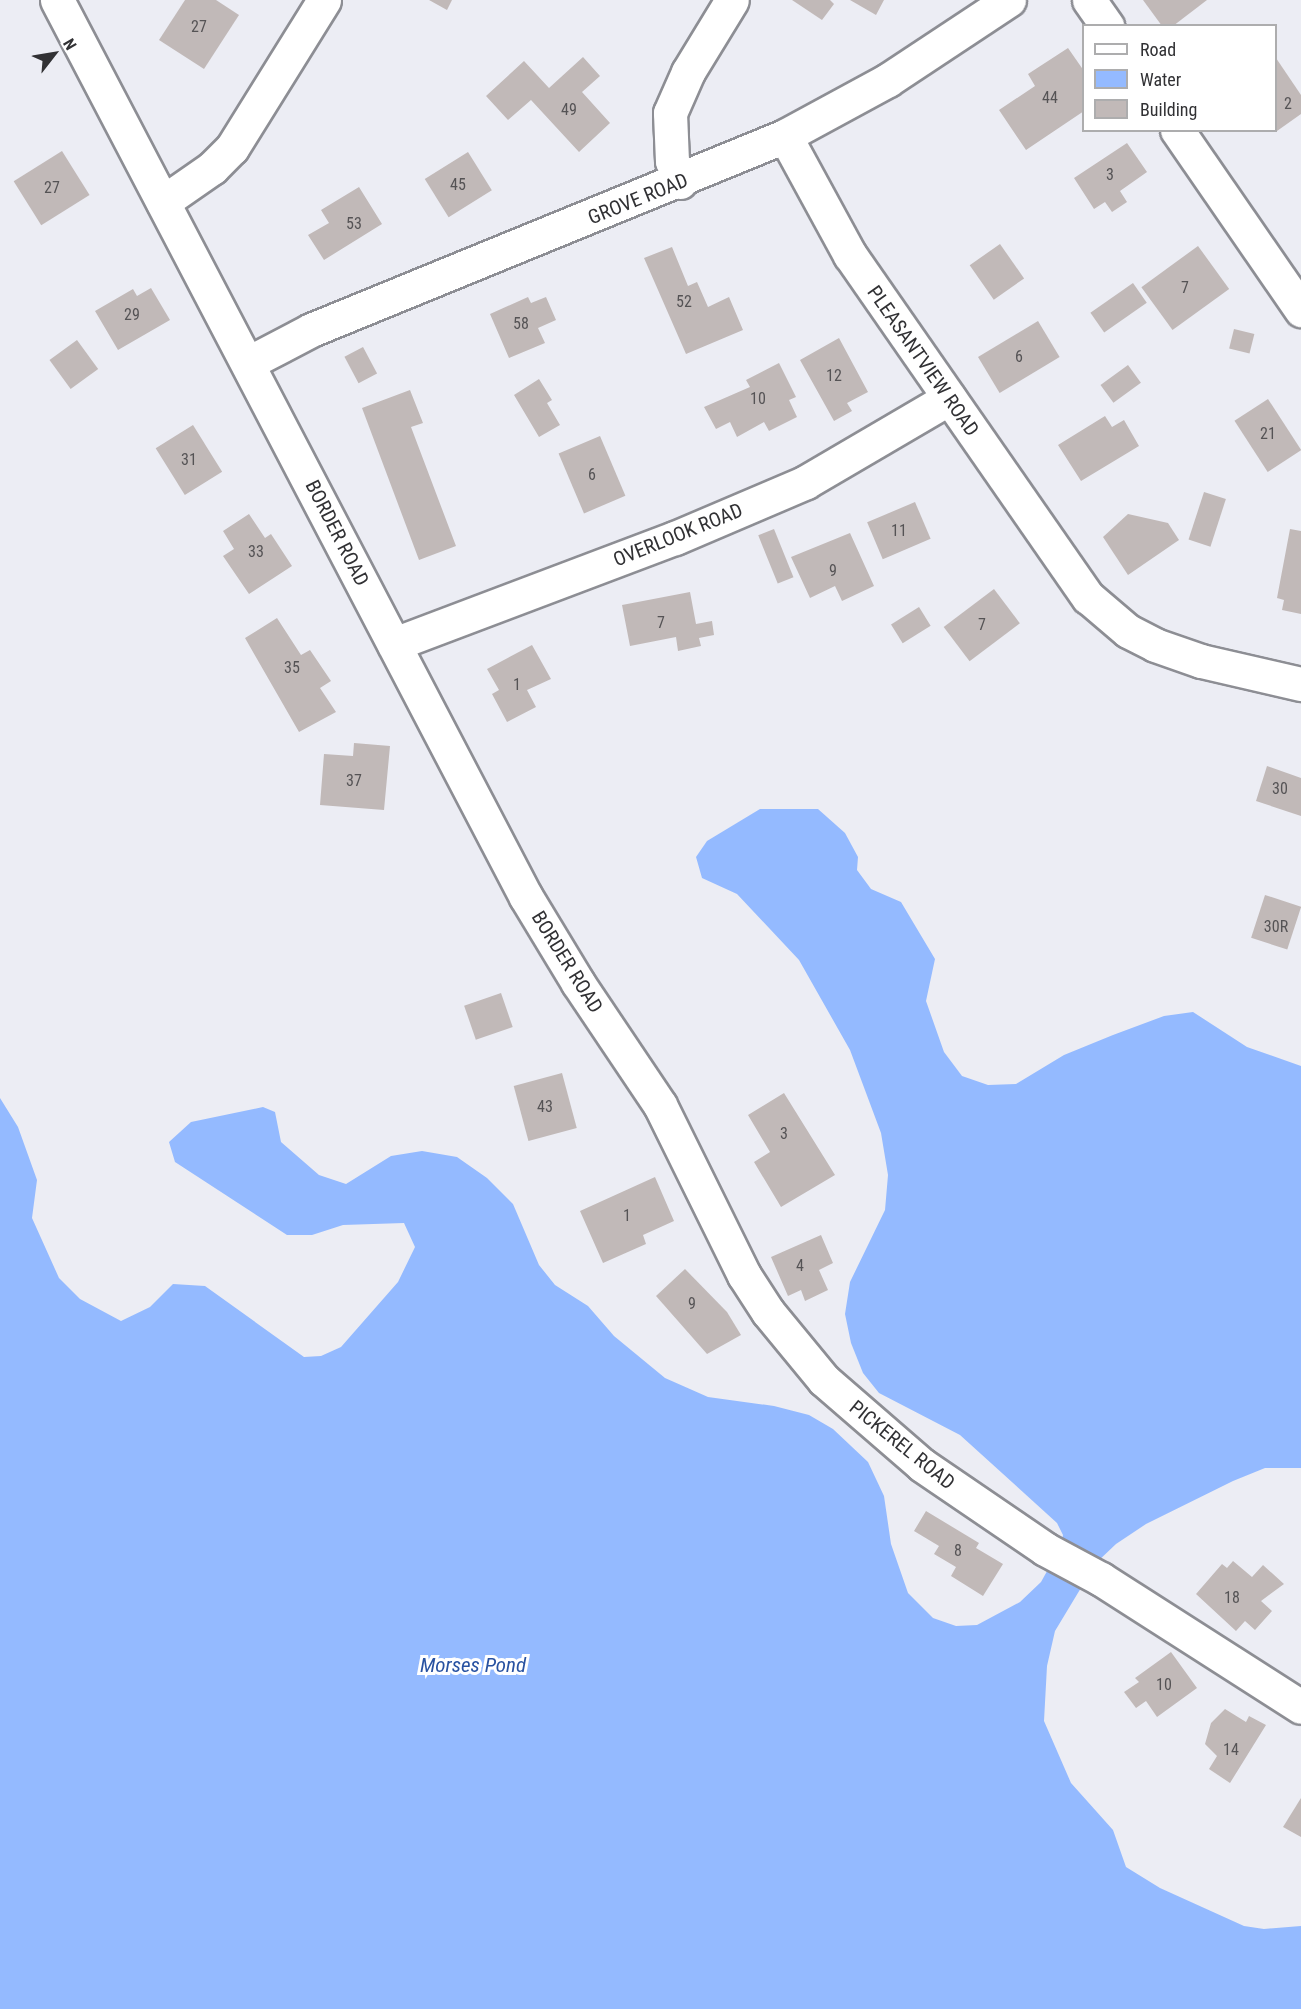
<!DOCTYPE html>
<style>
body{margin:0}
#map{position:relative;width:1301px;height:2009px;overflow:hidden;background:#ecedf4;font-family:"Roboto Condensed",sans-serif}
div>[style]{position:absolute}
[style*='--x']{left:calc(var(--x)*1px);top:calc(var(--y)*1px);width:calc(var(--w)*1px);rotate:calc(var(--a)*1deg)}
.water>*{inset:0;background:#94baff}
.building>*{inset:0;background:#c1b9b8;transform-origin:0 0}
.roads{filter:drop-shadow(2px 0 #8d8e94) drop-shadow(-2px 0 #8d8e94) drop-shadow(0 2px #8d8e94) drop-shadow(0 -2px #8d8e94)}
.street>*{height:33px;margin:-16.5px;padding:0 16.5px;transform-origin:16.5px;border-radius:16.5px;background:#fff}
span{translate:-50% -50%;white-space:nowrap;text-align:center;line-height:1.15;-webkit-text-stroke:6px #fff;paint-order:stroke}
.number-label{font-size:16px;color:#555355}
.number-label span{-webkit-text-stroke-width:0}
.street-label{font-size:20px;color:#313134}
.water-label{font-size:21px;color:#2852a1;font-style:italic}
.legend{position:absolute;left:1082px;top:24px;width:195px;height:108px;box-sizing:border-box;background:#fff;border:2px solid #adadae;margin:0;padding:8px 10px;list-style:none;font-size:18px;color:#313134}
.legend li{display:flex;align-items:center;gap:12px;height:30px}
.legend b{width:30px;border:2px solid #adadae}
.north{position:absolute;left:24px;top:24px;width:60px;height:60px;-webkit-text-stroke:4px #fff;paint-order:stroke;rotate:59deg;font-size:16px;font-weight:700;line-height:24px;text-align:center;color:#313134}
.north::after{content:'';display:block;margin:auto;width:21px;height:27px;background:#313134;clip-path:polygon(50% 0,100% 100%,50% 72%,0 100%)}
</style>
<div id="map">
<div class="water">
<i style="clip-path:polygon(760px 809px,818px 809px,845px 833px,858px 857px,857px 870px,871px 889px,901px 902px,935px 959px,926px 1001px,944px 1052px,962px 1076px,988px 1085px,1016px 1084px,1064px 1055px,1113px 1035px,1164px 1016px,1193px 1012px,1247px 1047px,1301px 1066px,1301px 1468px,1265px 1468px,1233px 1481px,1146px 1524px,1116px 1544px,1096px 1563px,1055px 1631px,1047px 1666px,1044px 1721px,1071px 1783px,1113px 1830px,1126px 1867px,1160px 1888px,1244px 1926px,1264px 1929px,1301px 1926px,1301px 2009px,0 2009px,0 1098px,18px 1127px,37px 1180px,32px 1218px,59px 1278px,80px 1299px,121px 1321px,150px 1307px,173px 1284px,205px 1286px,304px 1357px,321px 1356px,341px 1347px,398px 1282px,415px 1247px,404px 1223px,343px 1225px,312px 1235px,287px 1235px,175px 1162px,169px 1142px,191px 1122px,263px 1107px,275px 1112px,281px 1142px,319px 1175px,346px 1184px,391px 1156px,422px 1151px,457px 1157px,487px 1178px,513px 1204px,539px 1265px,555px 1285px,588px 1306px,614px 1336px,665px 1378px,708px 1397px,774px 1406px,809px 1415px,833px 1429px,868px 1462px,884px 1496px,891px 1544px,908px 1593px,933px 1618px,956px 1626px,977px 1625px,1020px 1602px,1041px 1582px,1061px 1546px,1063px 1535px,1057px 1523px,960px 1435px,879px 1393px,863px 1373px,851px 1343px,845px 1314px,850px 1282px,885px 1210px,888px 1175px,881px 1133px,850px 1050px,799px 960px,737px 894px,702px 878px,696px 857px,707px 841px)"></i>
</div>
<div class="building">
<i style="clip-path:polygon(185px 0,216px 0,239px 15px,204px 69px,159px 40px)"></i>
<i style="clip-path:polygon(429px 0,452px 0,447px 10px)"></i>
<i style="clip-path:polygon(792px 0,830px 0,834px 4px,822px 20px)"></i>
<i style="clip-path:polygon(850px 0,884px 0,876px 15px)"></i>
<i style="clip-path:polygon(1143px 0,1207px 0,1173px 26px,1162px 26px)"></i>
<i style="clip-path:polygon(1068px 48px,1084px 71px,1084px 111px,1026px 150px,999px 110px,1035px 86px,1028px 74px)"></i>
<i style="clip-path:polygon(583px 57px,600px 76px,582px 92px,610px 123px,579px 152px,531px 100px,508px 120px,486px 96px,524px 61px,549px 88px)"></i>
<i style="clip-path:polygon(1276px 58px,1301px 95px,1301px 114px,1277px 131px)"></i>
<i style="clip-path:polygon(1127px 143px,1147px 172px,1120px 191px,1127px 202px,1112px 212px,1105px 202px,1094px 209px,1074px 178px)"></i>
<i style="left:62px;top:151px;width:52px;height:57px;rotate:58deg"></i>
<i style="left:468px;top:152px;width:45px;height:51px;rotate:58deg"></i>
<i style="clip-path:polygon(359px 187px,382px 224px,324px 260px,308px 235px,329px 223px,321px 210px)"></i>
<i style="left:1000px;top:244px;width:42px;height:37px;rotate:55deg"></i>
<i style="left:1198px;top:246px;width:53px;height:70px;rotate:54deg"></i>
<i style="clip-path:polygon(672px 247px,688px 286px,697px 282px,708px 307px,729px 297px,743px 330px,686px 354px,644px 258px)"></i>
<i style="left:1133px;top:283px;width:24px;height:52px;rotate:55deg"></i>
<i style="clip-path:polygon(151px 288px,170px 320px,118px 350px,95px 311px,133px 289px,137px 296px)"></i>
<i style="clip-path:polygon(528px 297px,531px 303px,546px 297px,556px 320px,538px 328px,545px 343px,509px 358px,490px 314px)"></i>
<i style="left:1038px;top:321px;width:42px;height:70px;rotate:59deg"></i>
<i style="left:1234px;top:329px;width:21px;height:20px;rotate:14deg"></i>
<i style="clip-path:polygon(839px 338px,868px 392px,847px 403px,852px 411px,834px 421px,800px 360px)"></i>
<i style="left:77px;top:340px;width:36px;height:34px;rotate:54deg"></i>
<i style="left:363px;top:347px;width:30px;height:21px;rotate:62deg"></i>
<i style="clip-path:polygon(779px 363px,796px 397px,789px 400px,797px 417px,769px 431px,764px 422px,737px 437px,730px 422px,716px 429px,704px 407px,750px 387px,746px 380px)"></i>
<i style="left:1128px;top:365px;width:22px;height:34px;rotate:54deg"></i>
<i style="clip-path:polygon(539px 379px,552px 400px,547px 403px,560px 425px,539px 437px,514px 395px)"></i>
<i style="clip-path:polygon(410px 390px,423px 423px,411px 427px,456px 546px,419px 560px,362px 408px)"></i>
<i style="left:1268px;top:399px;width:61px;height:40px;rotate:57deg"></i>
<i style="clip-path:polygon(1105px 416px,1112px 427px,1124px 420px,1139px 446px,1081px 481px,1058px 445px)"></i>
<i style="left:193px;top:425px;width:55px;height:44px;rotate:58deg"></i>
<i style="left:600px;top:436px;width:65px;height:45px;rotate:67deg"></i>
<i style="left:1204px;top:492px;width:23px;height:50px;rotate:18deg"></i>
<i style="left:915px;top:502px;width:40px;height:52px;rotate:67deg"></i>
<i style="clip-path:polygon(249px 514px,265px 538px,271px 534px,292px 566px,249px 594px,223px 556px,234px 549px,223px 531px)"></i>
<i style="clip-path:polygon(1128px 514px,1168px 523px,1179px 540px,1128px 575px,1103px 537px)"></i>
<i style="left:774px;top:529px;width:52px;height:17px;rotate:68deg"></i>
<i style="clip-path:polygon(1290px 529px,1301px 531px,1301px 614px,1282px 610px,1284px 600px,1277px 598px)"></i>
<i style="clip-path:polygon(850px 533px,874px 586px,842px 601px,835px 586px,810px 598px,791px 557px)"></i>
<i style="left:994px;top:589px;width:43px;height:63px;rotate:53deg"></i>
<i style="clip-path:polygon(690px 592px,696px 624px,712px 621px,714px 635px,699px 638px,701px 646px,678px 651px,676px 637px,630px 646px,622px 605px)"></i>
<i style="left:919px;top:607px;width:22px;height:33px;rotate:58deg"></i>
<i style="clip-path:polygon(277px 618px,301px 655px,310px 650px,331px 681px,320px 688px,336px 712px,299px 732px,245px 638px)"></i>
<i style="clip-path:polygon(532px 645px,551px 679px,527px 690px,536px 707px,507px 722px,492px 694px,499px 690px,487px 669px)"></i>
<i style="clip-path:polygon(354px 743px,390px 746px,384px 810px,320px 805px,324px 754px,353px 756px)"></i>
<i style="clip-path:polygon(1267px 766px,1301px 778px,1301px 816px,1256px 801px)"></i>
<i style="left:1265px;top:895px;width:38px;height:45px;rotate:18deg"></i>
<i style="left:501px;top:993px;width:36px;height:39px;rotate:71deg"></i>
<i style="left:562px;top:1073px;width:57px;height:50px;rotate:75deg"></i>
<i style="clip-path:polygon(784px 1093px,835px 1175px,781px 1207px,754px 1162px,770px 1152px,748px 1115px)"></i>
<i style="clip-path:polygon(655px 1177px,674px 1221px,643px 1235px,646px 1244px,603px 1263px,580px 1211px)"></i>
<i style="clip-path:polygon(821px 1235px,833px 1263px,819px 1270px,828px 1290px,805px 1301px,801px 1290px,788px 1296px,771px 1257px)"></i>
<i style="clip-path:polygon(685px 1269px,727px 1312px,741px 1335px,707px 1354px,656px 1296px)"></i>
<i style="clip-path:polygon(926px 1511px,979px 1543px,976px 1548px,1003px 1564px,983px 1596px,951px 1576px,956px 1567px,934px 1554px,939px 1546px,914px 1531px)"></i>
<i style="clip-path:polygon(1233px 1561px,1252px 1577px,1263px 1565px,1284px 1584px,1261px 1601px,1272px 1611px,1255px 1630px,1245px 1621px,1236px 1631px,1196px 1594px,1222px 1564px,1227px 1568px)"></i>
<i style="clip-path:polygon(1171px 1652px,1197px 1688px,1157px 1717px,1146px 1701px,1136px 1708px,1124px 1692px,1139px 1682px,1135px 1678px)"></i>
<i style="clip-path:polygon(1225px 1709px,1246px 1722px,1249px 1716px,1266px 1725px,1230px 1783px,1209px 1769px,1217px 1756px,1205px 1744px,1211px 1723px)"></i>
<i style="clip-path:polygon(1301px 1798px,1301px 1837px,1283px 1827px)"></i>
</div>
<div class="roads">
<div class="street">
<i style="--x:57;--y:0;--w:1012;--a:62.4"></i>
<i style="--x:526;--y:897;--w:100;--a:58.8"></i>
<i style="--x:578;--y:983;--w:147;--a:56.1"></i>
<i style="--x:660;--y:1105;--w:190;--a:63.7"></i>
<i style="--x:744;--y:1275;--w:44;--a:57"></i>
<i style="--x:768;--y:1312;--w:88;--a:50.5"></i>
<i style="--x:824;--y:1380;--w:130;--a:40.9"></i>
<i style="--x:922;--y:1465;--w:149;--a:34.3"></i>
<i style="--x:1045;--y:1549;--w:64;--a:28.2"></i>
<i style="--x:1101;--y:1579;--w:237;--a:32.6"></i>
<i style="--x:1089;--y:0;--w:32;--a:55"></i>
<i style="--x:1177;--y:130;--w:219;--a:55.4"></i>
<i style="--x:785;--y:136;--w:136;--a:61.4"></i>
<i style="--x:850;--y:255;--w:417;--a:55.2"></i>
<i style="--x:1088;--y:597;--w:52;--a:40.4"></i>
<i style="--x:1128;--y:631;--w:30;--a:27"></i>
<i style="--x:1155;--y:645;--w:49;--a:19.2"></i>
<i style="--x:1201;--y:661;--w:103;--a:13"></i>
<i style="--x:680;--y:182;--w:22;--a:-111"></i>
<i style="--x:672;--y:161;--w:48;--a:-92.4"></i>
<i style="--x:670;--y:113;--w:45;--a:-66.3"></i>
<i style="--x:688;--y:72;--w:84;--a:-58.6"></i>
<i style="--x:163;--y:202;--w:60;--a:-34.8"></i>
<i style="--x:212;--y:168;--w:28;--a:-45"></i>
<i style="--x:232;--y:148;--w:174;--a:-58.1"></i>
<i style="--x:248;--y:363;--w:71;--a:-27.6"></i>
<i style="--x:311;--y:330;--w:512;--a:-22.26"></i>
<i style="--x:785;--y:136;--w:117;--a:-28.5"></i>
<i style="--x:888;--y:80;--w:145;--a:-33.5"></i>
<i style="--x:394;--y:644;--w:300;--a:-20.7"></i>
<i style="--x:675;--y:538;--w:142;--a:-23.1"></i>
<i style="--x:806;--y:482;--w:166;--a:-30.4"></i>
</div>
</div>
<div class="number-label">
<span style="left:199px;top:27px">27</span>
<span style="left:1050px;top:98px">44</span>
<span style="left:1288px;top:104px">2</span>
<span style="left:569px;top:110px">49</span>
<span style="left:1110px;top:175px">3</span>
<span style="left:458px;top:185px">45</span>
<span style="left:52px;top:188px">27</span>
<span style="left:354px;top:224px">53</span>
<span style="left:1185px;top:288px">7</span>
<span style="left:684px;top:302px">52</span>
<span style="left:132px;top:315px">29</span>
<span style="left:521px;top:324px">58</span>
<span style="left:1019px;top:357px">6</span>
<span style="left:834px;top:376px">12</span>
<span style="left:758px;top:399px">10</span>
<span style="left:1268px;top:434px">21</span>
<span style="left:189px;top:460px">31</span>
<span style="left:592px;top:475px">6</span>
<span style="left:899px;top:531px">11</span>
<span style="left:256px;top:552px">33</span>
<span style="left:833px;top:571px">9</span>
<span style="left:661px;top:623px">7</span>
<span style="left:982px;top:625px">7</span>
<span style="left:292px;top:668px">35</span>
<span style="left:517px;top:685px">1</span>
<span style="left:354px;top:781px">37</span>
<span style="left:1280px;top:789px">30</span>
<span style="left:1276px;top:927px">30R</span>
<span style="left:545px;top:1107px">43</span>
<span style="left:784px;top:1134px">3</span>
<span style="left:627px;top:1216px">1</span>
<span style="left:800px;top:1266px">4</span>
<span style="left:692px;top:1304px">9</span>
<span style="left:958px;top:1551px">8</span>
<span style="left:1232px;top:1598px">18</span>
<span style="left:1164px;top:1685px">10</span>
<span style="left:1231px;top:1750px">14</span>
</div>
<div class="street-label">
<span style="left:638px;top:199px;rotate:-22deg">GROVE ROAD</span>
<span style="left:923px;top:361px;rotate:55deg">PLEASANTVIEW ROAD</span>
<span style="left:337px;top:533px;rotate:63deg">BORDER ROAD</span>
<span style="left:678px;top:535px;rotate:-22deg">OVERLOOK ROAD</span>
<span style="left:567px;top:962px;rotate:58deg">BORDER ROAD</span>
<span style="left:902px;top:1445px;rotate:39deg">PICKEREL ROAD</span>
</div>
<div class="water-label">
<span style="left:473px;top:1665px">Morses Pond</span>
</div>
<ul class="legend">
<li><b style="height:8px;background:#fff"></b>Road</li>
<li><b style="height:16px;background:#94baff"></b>Water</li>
<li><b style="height:16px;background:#c1b9b8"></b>Building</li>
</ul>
<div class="north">N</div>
</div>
